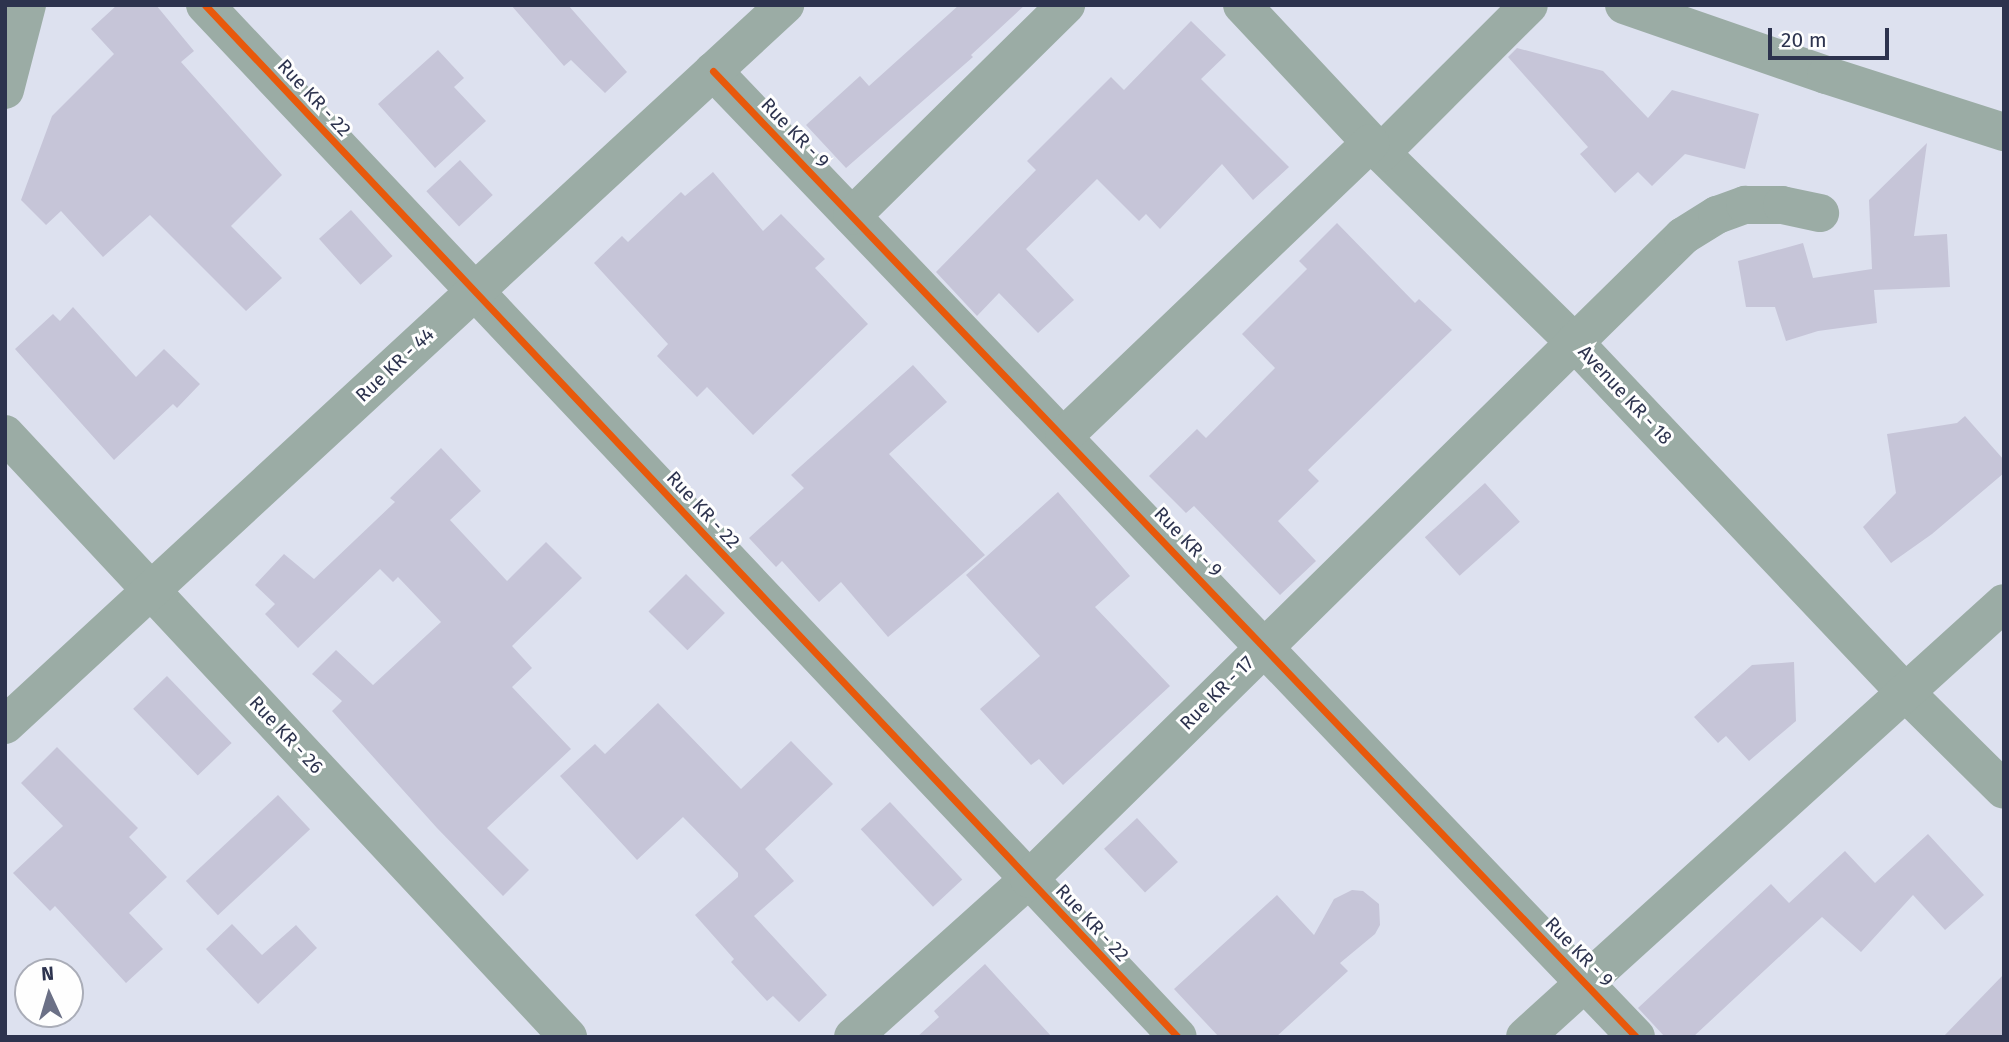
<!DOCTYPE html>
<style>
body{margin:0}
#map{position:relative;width:2009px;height:1042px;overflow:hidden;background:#dde1ef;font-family:"Fira Sans",sans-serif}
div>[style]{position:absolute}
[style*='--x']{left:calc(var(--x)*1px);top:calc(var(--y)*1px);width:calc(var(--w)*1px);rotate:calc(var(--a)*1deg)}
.building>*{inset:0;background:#c6c5d8;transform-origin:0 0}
.street>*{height:38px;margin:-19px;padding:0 19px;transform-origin:19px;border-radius:19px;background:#9baca5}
.cycleway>*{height:7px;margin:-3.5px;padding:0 3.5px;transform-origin:3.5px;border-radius:3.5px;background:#e8590c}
span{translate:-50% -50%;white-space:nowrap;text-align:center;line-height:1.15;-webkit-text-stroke:6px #fefefe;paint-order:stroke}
.street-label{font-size:19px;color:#2d334e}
.frame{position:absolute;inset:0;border:7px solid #2d334e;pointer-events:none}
.north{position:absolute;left:14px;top:958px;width:70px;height:70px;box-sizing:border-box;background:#fefefe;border:2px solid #aaadb8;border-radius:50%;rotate:356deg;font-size:19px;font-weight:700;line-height:28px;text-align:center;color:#2d334e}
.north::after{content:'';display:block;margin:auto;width:24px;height:32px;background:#6b7086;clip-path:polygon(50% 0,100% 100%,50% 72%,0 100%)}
.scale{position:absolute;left:1768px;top:28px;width:121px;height:32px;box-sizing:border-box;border:4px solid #2d334e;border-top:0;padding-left:9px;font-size:21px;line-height:24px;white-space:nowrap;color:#2d334e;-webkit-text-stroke:5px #fefefe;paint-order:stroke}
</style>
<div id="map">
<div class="building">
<i style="clip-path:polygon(117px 5px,156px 5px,194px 51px,181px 62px,282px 175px,231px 226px,282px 278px,246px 311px,150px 215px,103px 257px,61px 211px,46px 225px,21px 200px,52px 116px,114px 54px,91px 29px)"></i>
<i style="clip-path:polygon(511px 5px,568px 5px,627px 72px,605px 93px,571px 60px,564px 66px)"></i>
<i style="clip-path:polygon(959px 5px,1025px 5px,971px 55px,973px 57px,846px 168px,806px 125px,860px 76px,869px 86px)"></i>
<i style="clip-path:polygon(1191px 21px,1226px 55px,1201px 79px,1289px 167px,1253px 200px,1222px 164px,1160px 229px,1146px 214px,1139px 221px,1097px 179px,1026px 249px,1074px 300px,1038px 333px,999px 293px,977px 316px,936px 272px,1036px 170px,1027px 161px,1111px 77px,1124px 90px)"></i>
<i style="clip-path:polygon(1517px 48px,1603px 71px,1648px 118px,1672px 90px,1759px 114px,1745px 169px,1685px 154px,1652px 186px,1638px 172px,1615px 193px,1580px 154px,1588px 147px,1508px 57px)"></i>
<i style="clip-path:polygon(438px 50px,464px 78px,454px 87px,486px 121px,435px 168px,378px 104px)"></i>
<i style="clip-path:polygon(1927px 143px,1914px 236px,1947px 234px,1950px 287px,1874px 290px,1877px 323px,1818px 331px,1786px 341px,1775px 307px,1746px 307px,1738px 261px,1803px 243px,1813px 278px,1872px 269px,1869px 200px)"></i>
<i style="left:460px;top:160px;width:48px;height:46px;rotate:47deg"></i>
<i style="clip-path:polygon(713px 172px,763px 231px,781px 214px,825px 259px,815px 268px,868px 324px,753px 435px,707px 387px,697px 397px,657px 356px,668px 344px,594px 263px,622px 236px,628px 242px,681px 192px,685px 196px)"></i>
<i style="left:351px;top:210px;width:62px;height:43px;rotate:48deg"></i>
<i style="clip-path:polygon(1337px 223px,1415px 303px,1419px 299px,1452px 330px,1308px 470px,1319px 481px,1278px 521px,1316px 561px,1280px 595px,1194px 506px,1186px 513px,1149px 476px,1197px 429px,1206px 438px,1275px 368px,1242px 334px,1307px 269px,1299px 261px)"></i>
<i style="clip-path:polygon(73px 307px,136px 377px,164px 349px,200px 384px,177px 408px,173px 404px,114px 460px,15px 349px,53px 314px,60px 321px)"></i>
<i style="clip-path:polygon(913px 365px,947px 402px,889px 454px,985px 555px,888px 637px,841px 582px,819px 602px,782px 561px,776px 567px,749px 538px,804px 488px,791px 475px)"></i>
<i style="clip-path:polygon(1965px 416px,2004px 460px,2004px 473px,1932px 534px,1891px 563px,1863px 527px,1896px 493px,1887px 434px,1957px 423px)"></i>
<i style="clip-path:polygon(441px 448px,481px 491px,450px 520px,507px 581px,546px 542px,582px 578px,512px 646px,532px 668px,512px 687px,571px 749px,487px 828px,529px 870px,503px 896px,437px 828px,332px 711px,342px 701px,312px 674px,336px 650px,373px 685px,441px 622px,398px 577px,393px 582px,380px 569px,298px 648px,265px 614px,275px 604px,255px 585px,284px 554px,314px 579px,395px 502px,390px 498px)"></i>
<i style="left:1485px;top:483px;width:52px;height:81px;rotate:48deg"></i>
<i style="clip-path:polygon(1058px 492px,1130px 576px,1095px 607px,1170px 686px,1063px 785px,1039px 759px,1031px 765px,980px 709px,1040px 656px,966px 575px)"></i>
<i style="left:686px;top:574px;width:55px;height:53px;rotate:45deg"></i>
<i style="clip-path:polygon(1794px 662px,1796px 721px,1749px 761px,1726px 736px,1718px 743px,1694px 717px,1752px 665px)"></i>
<i style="left:167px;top:676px;width:93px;height:47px;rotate:46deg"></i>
<i style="clip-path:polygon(658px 703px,741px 789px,791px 741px,833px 784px,765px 849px,794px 881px,754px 916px,827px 995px,799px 1022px,773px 996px,767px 1001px,731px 962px,734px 959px,695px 915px,738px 877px,738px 873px,683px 817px,637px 860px,560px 776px,595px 744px,605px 754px)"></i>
<i style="clip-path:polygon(57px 747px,138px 828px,129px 837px,167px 877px,129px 913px,163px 949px,126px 983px,55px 906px,50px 911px,13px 873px,63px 826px,21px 783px)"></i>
<i style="left:278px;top:795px;width:47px;height:126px;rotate:47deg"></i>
<i style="left:890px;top:802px;width:106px;height:40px;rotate:47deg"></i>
<i style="left:1137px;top:818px;width:60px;height:45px;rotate:47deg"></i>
<i style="clip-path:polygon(1928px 834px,1984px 895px,1945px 930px,1913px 895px,1861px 952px,1822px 917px,1693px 1037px,1665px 1037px,1638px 1008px,1771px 884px,1789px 903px,1845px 851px,1875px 883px)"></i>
<i style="clip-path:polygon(1352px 890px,1363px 891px,1379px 904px,1380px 925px,1375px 934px,1340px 963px,1348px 971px,1276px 1037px,1219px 1037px,1174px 989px,1277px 895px,1314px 935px,1334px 899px)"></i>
<i style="clip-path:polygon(232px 924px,262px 955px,296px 925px,317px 948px,258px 1004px,206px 949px)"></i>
<i style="clip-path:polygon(985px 964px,1052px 1037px,917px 1037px,939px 1017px,934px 1011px)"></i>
<i style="clip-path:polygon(2004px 974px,2004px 1037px,1943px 1037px)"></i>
</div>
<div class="street">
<i style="--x:205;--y:5;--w:1418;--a:46.69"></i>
<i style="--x:1242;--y:5;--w:189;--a:46.9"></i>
<i style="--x:1371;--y:143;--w:284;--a:44.4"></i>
<i style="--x:1574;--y:342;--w:482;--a:46.6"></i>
<i style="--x:1905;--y:692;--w:139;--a:44.7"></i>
<i style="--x:1624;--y:5;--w:214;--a:19.1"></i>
<i style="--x:1826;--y:75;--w:187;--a:17.8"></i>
<i style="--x:713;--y:71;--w:1336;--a:46.3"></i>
<i style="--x:5;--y:90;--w:88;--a:-75.5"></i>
<i style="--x:1381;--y:153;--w:209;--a:-45"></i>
<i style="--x:852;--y:216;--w:301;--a:-44.6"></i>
<i style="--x:5;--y:434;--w:825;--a:46.96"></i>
<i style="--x:1064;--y:436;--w:424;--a:-43.7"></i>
<i style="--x:5;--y:725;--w:1062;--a:-42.71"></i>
<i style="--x:853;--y:1037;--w:237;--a:-41.9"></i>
<i style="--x:1029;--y:879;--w:917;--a:-44.51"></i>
<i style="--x:1683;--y:236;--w:40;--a:-32"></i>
<i style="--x:1717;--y:215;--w:30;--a:-20"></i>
<i style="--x:1745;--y:205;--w:37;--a:0"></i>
<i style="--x:1782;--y:205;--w:39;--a:12"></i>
<i style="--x:1525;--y:1037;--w:646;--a:-42.18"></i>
</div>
<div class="cycleway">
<i style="--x:205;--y:5;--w:1418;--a:46.69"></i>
<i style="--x:713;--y:71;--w:1336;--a:46.3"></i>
</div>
<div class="street-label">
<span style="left:314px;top:98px;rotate:47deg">Rue KR - 22</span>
<span style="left:795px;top:133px;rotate:46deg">Rue KR - 9</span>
<span style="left:395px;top:365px;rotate:-43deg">Rue KR - 44</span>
<span style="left:1625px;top:395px;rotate:47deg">Avenue KR - 18</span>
<span style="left:703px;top:510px;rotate:47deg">Rue KR - 22</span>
<span style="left:1188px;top:542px;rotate:46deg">Rue KR - 9</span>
<span style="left:1217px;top:693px;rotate:-45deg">Rue KR - 17</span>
<span style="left:286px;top:735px;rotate:47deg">Rue KR - 26</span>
<span style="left:1092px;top:923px;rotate:47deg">Rue KR - 22</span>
<span style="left:1579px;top:952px;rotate:46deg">Rue KR - 9</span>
</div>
<div class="frame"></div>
<div class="north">N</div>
<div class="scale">20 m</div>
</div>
